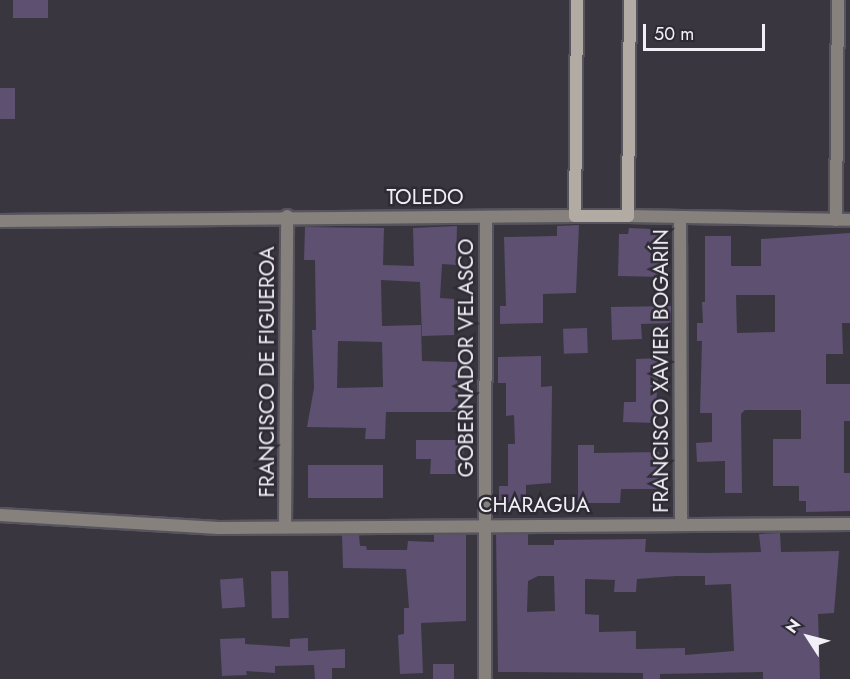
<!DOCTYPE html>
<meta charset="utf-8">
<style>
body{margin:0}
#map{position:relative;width:850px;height:679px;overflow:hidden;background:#393640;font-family:Jost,sans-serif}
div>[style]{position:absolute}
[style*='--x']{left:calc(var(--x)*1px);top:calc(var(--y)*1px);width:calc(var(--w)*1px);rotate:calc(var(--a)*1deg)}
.building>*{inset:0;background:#5d5071;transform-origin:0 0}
.roads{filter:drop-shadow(2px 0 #57545d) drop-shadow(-2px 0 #57545d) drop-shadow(0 2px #57545d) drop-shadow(0 -2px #57545d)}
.street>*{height:12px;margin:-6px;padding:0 6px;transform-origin:6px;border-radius:6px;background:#86817d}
.secondary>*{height:12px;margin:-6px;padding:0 6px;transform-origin:6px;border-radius:6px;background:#b2aba4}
span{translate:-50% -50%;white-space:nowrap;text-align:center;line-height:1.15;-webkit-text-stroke:5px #2f2b35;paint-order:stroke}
.street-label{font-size:21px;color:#f2f0f6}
.north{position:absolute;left:778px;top:607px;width:60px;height:60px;-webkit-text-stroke:4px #2f2b35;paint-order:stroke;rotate:306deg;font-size:16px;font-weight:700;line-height:24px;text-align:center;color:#f2f0f6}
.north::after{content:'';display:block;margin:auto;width:21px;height:27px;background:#f2f0f6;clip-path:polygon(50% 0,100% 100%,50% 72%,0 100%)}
.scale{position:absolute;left:643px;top:24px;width:122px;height:27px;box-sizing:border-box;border:3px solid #f2f0f6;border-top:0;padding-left:8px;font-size:18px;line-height:21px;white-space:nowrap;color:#f2f0f6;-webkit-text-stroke:4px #2f2b35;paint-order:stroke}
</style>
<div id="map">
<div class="building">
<i style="left:13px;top:0;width:35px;height:18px"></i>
<i style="left:0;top:88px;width:15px;height:31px"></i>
<i style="clip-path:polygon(579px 225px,576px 293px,543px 294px,543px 323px,500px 324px,500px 306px,506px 306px,504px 237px,557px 236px,557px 226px)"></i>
<i style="clip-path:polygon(evenodd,457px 226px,456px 265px,442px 264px,440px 298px,454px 299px,454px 335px,422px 336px,420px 282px,381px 280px,382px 326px,421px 325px,422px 361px,457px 362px,458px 412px,386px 412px,385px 439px,365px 439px,366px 428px,307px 427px,314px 388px,312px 330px,316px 330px,315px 260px,304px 260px,305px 227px,384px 228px,383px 265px,414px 266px,413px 228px,457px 226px,338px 341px,382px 342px,383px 387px,337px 388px,338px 341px)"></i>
<i style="clip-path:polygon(629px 228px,651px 229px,651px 235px,665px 235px,663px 277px,618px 276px,619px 234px,628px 234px)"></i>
<i style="clip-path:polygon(evenodd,850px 233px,850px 323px,842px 323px,843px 354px,826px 354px,826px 384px,850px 384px,850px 421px,844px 421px,844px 473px,850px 473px,850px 511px,806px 512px,806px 501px,799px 501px,799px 486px,773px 486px,773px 439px,801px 439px,801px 410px,745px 410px,741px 414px,742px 493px,725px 493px,725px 461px,697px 462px,696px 443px,712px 442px,712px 413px,700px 413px,702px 341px,697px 341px,697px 323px,703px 323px,702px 302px,705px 302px,705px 236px,731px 236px,731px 266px,761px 266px,761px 239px,850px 233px,736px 295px,775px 295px,775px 332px,737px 333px,736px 295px)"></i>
<i style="clip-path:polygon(671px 306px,671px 323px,641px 324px,642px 339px,612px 340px,611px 307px)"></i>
<i style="left:587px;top:328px;width:25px;height:24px;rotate:88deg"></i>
<i style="clip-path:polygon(541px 356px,541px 387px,552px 386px,551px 483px,526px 485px,526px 502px,499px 503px,499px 486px,508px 486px,508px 444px,515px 444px,514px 415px,506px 416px,506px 383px,498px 383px,498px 357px)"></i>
<i style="clip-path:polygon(659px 358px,655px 423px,623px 422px,624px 402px,636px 402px,636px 359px)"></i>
<i style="clip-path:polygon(416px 440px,464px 440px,463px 460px,455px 460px,456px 474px,430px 474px,431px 459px,416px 459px)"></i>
<i style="clip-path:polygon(578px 445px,594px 445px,594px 453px,659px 452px,663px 489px,621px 489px,620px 503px,578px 503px)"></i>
<i style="left:383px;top:465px;width:33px;height:75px;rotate:90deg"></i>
<i style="clip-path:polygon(evenodd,780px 533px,781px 552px,839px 551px,834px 613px,818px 614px,820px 679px,763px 679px,763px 672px,660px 674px,660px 679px,643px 679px,643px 673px,498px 672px,496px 534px,528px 534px,528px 545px,554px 545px,554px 540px,646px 539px,645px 552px,705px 553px,761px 552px,759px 534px,780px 533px,538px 576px,554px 576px,555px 611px,527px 612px,528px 581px,538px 576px,780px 533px,676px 576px,705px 576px,705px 585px,731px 584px,734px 651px,685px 655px,685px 648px,636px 649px,636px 631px,599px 632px,599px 615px,585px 614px,585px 579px,615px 580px,614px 592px,636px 592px,637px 579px,676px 576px)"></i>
<i style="clip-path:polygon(342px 535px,359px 535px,360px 546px,366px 546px,367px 550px,407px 550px,408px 541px,434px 542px,434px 535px,466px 535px,466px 621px,421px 623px,423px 673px,400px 674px,398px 635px,404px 634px,404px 608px,409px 608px,406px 569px,343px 568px)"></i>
<i style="left:288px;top:571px;width:47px;height:17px;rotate:89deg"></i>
<i style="left:243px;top:578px;width:29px;height:23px;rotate:86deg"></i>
<i style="clip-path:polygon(245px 638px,245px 644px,290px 647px,290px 639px,308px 638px,308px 651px,345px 649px,345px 668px,332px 668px,332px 679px,315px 679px,314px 665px,275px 666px,275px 673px,246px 671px,247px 675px,222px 676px,220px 639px)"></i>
<i style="left:433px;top:664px;width:21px;height:15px"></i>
</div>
<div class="roads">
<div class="street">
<i style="--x:628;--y:216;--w:222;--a:1"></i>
<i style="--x:680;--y:217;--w:307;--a:89.8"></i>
<i style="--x:836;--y:220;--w:220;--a:-89.5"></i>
<i style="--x:0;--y:221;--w:575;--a:-0.5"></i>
<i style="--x:0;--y:515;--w:219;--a:3.4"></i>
<i style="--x:219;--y:528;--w:631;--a:-0.36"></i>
<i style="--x:285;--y:527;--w:311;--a:-89.6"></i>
<i style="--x:485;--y:679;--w:462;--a:-89.9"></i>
</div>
<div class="secondary">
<i style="--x:577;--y:0;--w:216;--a:90.5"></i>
<i style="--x:575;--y:216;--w:53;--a:0"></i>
<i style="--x:628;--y:216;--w:216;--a:-89.5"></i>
</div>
</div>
<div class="street-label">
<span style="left:425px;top:197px">TOLEDO</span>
<span style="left:466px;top:358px;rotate:-90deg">GOBERNADOR VELASCO</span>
<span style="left:661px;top:371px;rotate:-90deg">FRANCISCO XAVIER BOGARÍN</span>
<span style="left:267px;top:372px;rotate:-90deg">FRANCISCO DE FIGUEROA</span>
<span style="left:534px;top:505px">CHARAGUA</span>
</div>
<div class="north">N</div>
<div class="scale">50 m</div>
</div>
